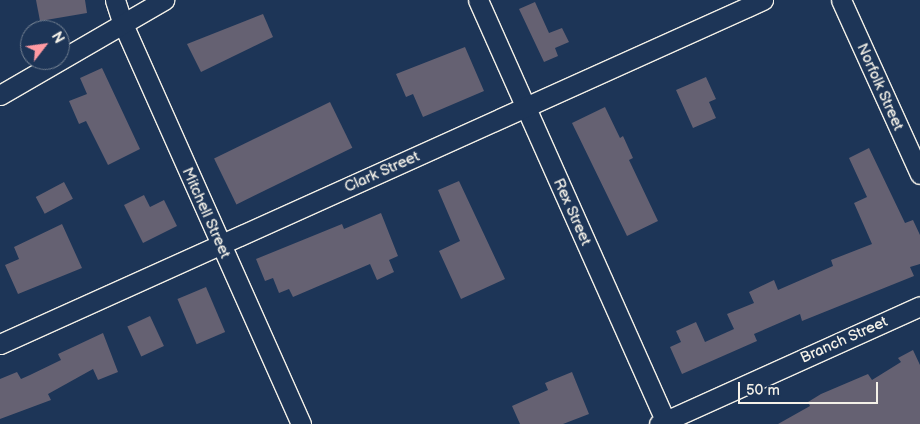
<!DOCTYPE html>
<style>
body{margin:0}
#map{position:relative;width:920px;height:424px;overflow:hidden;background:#1d3557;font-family:"Balsamiq Sans",sans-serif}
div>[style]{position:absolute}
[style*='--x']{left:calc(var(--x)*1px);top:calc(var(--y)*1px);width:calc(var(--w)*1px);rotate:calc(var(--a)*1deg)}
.building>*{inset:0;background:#656172;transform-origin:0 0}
.roads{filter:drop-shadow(1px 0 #f4f1e8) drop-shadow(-1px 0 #f4f1e8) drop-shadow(0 1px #f4f1e8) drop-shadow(0 -1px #f4f1e8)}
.street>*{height:19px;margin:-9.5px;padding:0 9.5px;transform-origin:9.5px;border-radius:9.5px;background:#1d3557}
span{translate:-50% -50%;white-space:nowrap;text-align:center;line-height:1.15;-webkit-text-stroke:4px #1d3557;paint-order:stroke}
.street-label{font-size:15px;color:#f4f1e8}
.north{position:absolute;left:20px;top:20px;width:50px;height:50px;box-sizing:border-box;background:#1d3557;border:1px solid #738091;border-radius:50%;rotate:60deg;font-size:14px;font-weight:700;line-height:20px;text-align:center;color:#f4f1e8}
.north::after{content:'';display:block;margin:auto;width:18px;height:22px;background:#ff9aa2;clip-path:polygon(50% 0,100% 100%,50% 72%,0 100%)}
.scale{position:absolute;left:738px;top:382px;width:140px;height:22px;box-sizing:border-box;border:2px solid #f4f1e8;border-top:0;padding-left:6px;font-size:15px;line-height:18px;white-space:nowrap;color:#f4f1e8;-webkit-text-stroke:4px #1d3557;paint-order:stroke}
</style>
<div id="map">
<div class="building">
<i style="clip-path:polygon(36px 0,85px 0,87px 13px,40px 21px)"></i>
<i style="clip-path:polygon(535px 2px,549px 33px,562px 28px,569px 42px,555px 48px,558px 56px,544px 62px,519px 9px)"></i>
<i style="clip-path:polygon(263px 14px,273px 37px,201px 72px,187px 44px)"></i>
<i style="clip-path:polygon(465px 47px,484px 91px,423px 117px,413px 94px,406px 97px,396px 74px)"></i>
<i style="clip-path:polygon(102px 68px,140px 149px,108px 165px,86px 121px,79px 124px,69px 101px,87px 94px,80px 78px)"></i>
<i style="clip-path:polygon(706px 77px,716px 99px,709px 102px,716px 118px,693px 128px,676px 90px)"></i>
<i style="left:330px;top:102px;width:51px;height:129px;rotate:64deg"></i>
<i style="clip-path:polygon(605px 107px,620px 138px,623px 136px,633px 158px,629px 160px,658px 221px,627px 236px,572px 123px)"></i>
<i style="clip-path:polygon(869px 148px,905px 223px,913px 220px,920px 235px,920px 264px,910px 267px,914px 276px,802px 321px,800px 314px,754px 334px,757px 341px,682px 374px,670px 347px,681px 342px,676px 331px,696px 322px,705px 342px,734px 329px,727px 314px,754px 303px,749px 292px,774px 280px,778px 290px,833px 266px,831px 260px,872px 244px,854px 203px,867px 197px,849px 158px)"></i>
<i style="clip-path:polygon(459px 181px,505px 279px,461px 299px,439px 251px,460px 241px,438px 190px)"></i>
<i style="left:64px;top:182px;width:19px;height:32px;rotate:62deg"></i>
<i style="clip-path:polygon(144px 195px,150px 207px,164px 200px,177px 226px,143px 243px,124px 205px)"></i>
<i style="clip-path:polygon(381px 213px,398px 256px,389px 260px,394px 272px,377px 280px,370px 264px,293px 297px,289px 289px,279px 293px,273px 278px,265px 281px,256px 259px,342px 224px,344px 229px)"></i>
<i style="clip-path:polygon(62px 224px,82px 268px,18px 294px,5px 265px,19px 259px,14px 247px)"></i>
<i style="left:206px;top:287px;width:49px;height:31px;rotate:67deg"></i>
<i style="left:150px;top:316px;width:33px;height:25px;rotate:65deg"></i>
<i style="clip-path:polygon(103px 333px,118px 372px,98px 380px,93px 369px,48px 394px,51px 400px,0 419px,0 379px,17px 372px,21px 379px,30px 375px,61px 360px,58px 354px)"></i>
<i style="clip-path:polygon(913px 350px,920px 365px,920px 424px,778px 424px,810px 406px,808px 402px,821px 394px,868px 374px,872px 380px,901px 362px,898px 358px)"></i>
<i style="clip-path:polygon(572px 372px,589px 414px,563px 424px,520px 424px,512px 406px,548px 390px,545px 383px)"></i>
</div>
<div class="roads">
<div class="street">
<i style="--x:115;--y:0;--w:25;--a:72"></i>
<i style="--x:123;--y:24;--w:438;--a:66"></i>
<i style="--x:478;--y:0;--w:464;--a:66"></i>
<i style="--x:841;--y:0;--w:191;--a:65.6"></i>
<i style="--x:0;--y:95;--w:190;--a:-30.1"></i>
<i style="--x:0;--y:344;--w:837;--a:-24.27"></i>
<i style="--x:659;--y:424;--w:286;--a:-24.3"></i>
</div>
</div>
<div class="street-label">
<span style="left:880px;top:87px;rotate:66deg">Norfolk Street</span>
<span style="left:382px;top:172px;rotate:-24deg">Clark Street</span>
<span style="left:572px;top:212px;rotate:66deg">Rex Street</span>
<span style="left:206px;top:213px;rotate:66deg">Mitchell Street</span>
<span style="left:844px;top:340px;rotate:-24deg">Branch Street</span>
</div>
<div class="north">N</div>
<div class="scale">50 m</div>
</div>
